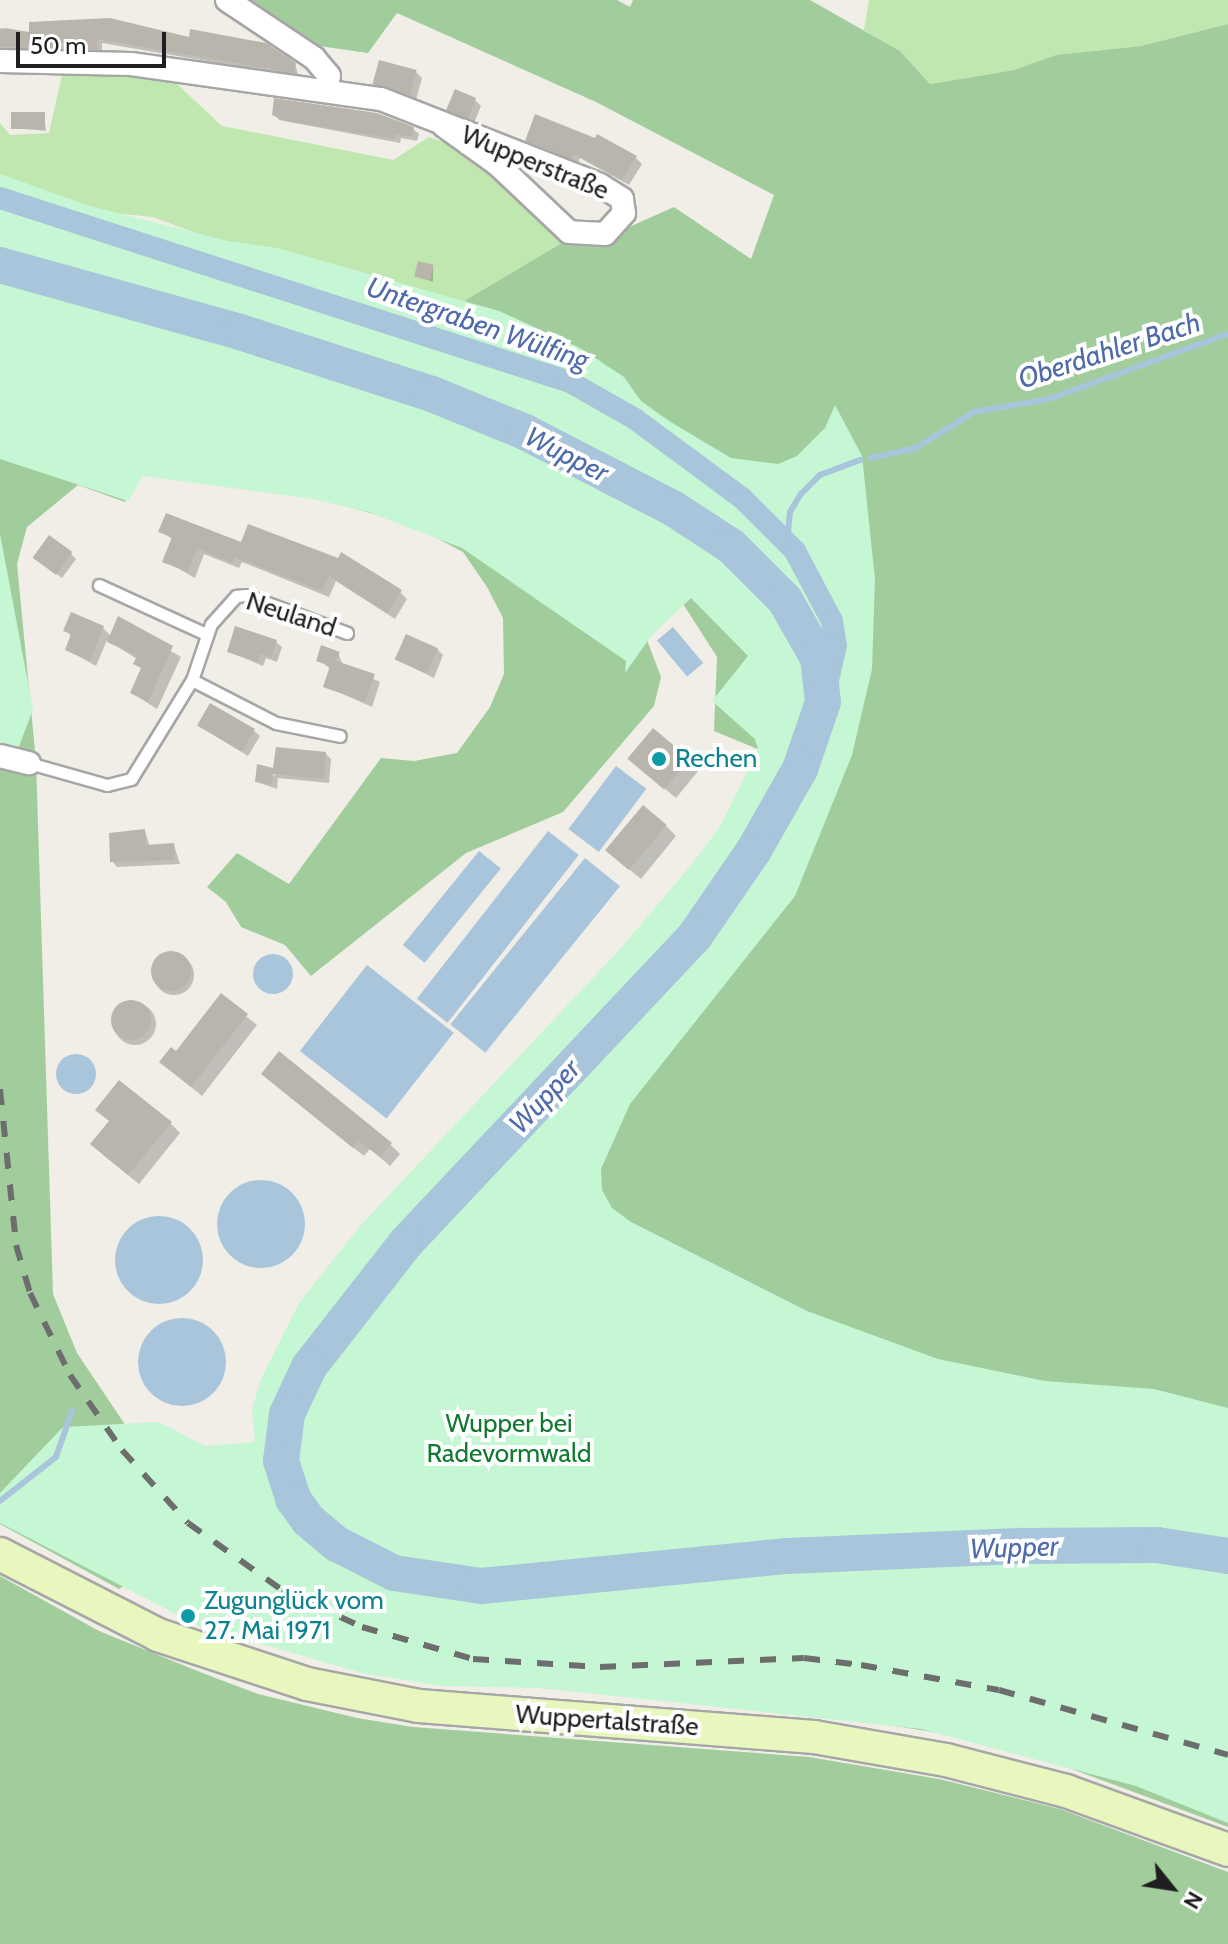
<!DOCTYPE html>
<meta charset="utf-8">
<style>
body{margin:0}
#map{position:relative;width:1228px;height:1944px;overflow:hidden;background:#f0eee6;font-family:Cabin,sans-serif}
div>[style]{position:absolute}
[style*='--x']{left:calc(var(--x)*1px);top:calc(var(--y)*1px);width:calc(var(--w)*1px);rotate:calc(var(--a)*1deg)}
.grass>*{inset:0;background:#bfe7af}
.forest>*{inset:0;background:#a1cd9d}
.park>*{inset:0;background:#c6f7d4}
.water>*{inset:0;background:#a9c5db;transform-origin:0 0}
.round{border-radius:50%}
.shadow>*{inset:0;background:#0003}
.stream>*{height:6px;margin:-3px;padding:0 3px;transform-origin:3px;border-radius:3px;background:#a9c5db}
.canal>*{height:22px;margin:-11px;padding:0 11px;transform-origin:11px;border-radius:11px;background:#a9c5db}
.river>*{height:36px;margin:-18px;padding:0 18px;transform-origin:18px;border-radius:18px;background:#a9c5db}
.building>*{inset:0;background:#b9b5ac;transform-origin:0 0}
.roads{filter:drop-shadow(2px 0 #a6a6a6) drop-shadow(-2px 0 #a6a6a6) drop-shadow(0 2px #a6a6a6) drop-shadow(0 -2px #a6a6a6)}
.service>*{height:11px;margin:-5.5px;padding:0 5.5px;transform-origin:5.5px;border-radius:5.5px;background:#fff}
.minor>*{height:22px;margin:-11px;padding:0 11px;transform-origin:11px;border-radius:11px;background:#fff}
.secondary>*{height:32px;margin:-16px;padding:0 16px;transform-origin:16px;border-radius:16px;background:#e8f7bd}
.rail>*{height:6px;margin-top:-3px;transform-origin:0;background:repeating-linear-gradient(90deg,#6d6d6d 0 16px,transparent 0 32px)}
.dots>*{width:22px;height:22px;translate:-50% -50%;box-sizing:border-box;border:4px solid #fff;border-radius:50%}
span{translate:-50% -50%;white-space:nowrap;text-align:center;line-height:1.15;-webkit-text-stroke:8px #fff;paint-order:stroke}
.street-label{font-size:26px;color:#1f1f1f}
.culture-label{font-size:26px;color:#0d838f}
.left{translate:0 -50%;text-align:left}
.park-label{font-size:26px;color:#117a30}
.water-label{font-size:28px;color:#506bab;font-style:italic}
.north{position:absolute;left:1132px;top:1848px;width:80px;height:80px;-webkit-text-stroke:6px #fff;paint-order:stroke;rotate:120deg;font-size:22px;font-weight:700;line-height:32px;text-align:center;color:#1f1f1f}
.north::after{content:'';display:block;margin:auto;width:28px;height:36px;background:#1f1f1f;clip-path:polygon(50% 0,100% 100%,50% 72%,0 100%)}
.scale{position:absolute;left:16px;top:32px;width:150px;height:36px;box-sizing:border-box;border:4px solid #1f1f1f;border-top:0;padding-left:10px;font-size:24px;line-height:28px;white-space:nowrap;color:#1f1f1f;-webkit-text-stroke:6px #fff;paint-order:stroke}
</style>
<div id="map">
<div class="grass">
<i style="clip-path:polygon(869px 0,1228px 0,1228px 24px,1141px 46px,1056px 55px,1014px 70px,930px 84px,900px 51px,864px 30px)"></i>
<i style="clip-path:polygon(62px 75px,122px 76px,177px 84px,222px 126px,393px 160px,429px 137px,454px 146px,567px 240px,452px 308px,270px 261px,153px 217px,64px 208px,0 186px,0 123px,10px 135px,49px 133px)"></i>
</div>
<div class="forest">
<i style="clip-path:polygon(227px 0,617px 0,630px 7px,633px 0,810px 0,900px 51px,930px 84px,1014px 70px,1056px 55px,1141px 46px,1228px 24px,1228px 1556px,394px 1573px,817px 729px,452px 308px,567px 240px,591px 244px,674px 207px,751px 259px,774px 195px,596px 102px,397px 13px,368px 53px,291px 42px)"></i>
<i style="clip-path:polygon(0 191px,740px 505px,760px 750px,714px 731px,717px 657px,678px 596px,637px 614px,661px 677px,654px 706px,563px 812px,466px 853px,311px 976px,285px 945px,241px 927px,226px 902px,207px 887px,237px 853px,289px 884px,381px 758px,414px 761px,457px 753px,490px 707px,504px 674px,503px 618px,487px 587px,463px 552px,412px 525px,307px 495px,137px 473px,125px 502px,78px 485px,27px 527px,17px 564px,36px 761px,53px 1294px,77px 1353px,130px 1432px,172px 1453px,1228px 1586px,1228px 1827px,1034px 1755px,951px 1735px,820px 1714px,422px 1677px,126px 1584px,119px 1589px,0 1524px)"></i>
<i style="clip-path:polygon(0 1576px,99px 1631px,200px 1672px,258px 1694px,357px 1718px,413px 1727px,809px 1757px,939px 1779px,1060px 1809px,1228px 1872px,1228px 1944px,0 1944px)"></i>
</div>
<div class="park">
<i style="clip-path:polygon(0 174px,90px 206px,228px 241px,277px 248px,499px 311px,580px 348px,624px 377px,641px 401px,669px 421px,731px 458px,778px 464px,797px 456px,825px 428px,835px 405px,862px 456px,875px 579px,872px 669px,852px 755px,795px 896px,630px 1104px,601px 1169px,602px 1190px,612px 1208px,631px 1222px,807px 1311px,938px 1359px,1045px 1381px,1154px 1389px,1228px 1408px,1228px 1823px,1136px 1786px,921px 1729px,540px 1688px,441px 1686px,362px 1673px,199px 1626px,0 1523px,0 1493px,63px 1427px,159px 1422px,205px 1446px,255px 1442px,252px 1409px,261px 1379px,299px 1303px,360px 1226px,621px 948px,687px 870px,720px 827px,758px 749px,755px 739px,712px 701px,748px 656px,691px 598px,652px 635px,625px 673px,626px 661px,462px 548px,368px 512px,313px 499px,143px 476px,128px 501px,0 459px)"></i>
<i style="clip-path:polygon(0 534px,33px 709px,17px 752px,0 747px)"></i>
</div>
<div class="water">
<i style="left:673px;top:627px;width:47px;height:21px;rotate:50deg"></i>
<i style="left:616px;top:766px;width:38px;height:79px;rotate:37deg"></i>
<i style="left:548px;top:831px;width:39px;height:213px;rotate:38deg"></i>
<i style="left:479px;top:851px;width:28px;height:121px;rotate:39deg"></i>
<i style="left:585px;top:858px;width:45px;height:214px;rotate:39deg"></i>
<i class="round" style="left:253px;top:954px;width:40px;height:40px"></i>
<i style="left:367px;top:965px;width:110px;height:109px;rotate:38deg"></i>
<i class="round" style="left:56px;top:1054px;width:40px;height:40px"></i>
<i class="round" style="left:217px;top:1180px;width:88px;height:88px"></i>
<i class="round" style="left:115px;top:1216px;width:88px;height:88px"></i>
<i class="round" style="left:138px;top:1318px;width:88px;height:88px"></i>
</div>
<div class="shadow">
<i style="clip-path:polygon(31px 24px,295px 64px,299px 77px,102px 43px,102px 54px,0 56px,0 28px,32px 34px)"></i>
<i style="clip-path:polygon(416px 72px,422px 78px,416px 100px,375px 83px)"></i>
<i style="clip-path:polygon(475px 100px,481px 106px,474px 123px,449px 109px)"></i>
<i style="clip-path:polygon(44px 114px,46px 131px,13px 128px)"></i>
<i style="clip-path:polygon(274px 114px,413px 129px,419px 134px,417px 141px,401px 138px,400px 143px,279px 120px)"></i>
<i style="clip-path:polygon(527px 140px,636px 158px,642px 164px,629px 185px,580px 158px,578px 164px)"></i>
<i style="clip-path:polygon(433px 267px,433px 282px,417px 276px)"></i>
<i style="clip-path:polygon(161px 531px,242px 545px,400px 592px,407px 599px,395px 619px,336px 581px,329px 597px,242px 562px,239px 568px,204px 554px,195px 578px,165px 561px,173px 540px)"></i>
<i style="clip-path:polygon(70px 553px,76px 559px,62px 578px,41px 563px)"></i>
<i style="clip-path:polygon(103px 628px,111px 636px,149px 638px,181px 657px,157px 709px,132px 693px,142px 671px,137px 659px,107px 640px,96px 666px,67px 650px,72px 637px,66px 630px)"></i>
<i style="clip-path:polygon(276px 642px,282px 647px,277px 662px,266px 658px,263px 666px,229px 652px)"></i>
<i style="clip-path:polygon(437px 649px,443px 655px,434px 678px,398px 660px)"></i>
<i style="clip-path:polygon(338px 653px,343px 665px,380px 682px,372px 707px,325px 686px,331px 669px,318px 660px)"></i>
<i style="clip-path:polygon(199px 726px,253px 730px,260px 736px,248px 756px)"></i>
<i style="clip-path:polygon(653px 731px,699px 770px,676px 798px,640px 768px)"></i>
<i style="clip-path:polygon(326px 754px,331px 759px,329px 783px,278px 778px,277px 789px,257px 782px)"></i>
<i style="clip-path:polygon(666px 826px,676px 836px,641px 879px,619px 861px)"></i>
<i style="clip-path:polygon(145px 831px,150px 847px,174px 845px,180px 864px,117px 867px,112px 861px)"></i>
<i class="round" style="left:154px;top:955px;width:40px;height:40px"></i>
<i style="clip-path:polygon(221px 996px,257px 1025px,202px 1096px,161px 1062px,176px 1054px)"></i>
<i class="round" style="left:114px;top:1003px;width:42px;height:42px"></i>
<i style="clip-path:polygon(273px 1083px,390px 1144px,400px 1154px,390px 1166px,370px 1149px,364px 1156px)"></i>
<i style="clip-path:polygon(170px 1123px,180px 1133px,139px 1184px,102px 1154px)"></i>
</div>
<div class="stream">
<i style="--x:871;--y:458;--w:46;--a:-12.5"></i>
<i style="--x:916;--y:448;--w:68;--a:-31.8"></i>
<i style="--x:974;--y:412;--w:76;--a:-9.8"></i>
<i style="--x:1049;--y:399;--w:190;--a:-20"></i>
<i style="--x:787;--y:541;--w:29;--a:-84"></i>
<i style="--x:790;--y:512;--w:21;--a:-59"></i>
<i style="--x:801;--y:494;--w:27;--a:-45"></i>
<i style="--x:820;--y:475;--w:43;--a:-20.6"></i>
<i style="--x:268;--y:1464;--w:13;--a:-13"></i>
<i style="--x:0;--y:1501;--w:71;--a:-38.2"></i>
<i style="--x:56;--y:1457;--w:49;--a:-70.8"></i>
</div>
<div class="canal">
<i style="--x:0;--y:198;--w:599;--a:17.89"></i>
<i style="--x:570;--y:382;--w:75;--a:29.6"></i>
<i style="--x:635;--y:419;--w:134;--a:36.5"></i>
<i style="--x:743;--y:499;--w:74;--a:45"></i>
<i style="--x:795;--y:551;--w:79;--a:62.1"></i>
<i style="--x:832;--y:621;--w:24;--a:81"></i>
<i style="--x:836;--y:645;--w:49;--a:102.9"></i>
</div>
<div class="river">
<i style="--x:0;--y:265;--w:249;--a:15.6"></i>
<i style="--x:240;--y:332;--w:202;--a:17.9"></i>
<i style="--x:432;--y:394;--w:100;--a:22.2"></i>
<i style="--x:525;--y:432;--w:168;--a:27.3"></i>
<i style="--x:674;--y:509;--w:68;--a:33"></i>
<i style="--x:731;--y:546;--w:76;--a:45"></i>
<i style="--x:785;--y:600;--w:67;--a:60.4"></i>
<i style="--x:818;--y:658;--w:44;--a:83.5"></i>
<i style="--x:823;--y:702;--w:71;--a:108.9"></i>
<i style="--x:800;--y:769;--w:93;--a:119.6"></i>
<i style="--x:754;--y:850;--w:104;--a:124.5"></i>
<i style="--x:695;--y:936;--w:423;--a:133.3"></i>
<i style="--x:405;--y:1244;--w:156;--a:128"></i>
<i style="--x:309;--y:1367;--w:52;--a:115.1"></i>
<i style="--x:287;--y:1414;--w:47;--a:97.3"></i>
<i style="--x:281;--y:1461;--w:40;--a:72"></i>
<i style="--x:293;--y:1499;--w:26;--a:54"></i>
<i style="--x:308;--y:1520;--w:38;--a:40"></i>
<i style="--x:337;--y:1544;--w:64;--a:27"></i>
<i style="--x:394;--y:1573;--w:88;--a:8.5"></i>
<i style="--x:481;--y:1586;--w:308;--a:-5.6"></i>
<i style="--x:788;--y:1556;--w:233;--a:-2.5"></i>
<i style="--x:1021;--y:1546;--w:136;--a:-0.4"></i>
<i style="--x:1157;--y:1545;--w:72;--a:8.8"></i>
</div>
<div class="building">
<i style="clip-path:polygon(110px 18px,189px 37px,190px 29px,266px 43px,296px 63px,294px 73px,97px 39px,97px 49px,0 47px,0 31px,5px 28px,29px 32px,29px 22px)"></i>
<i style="left:379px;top:60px;width:39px;height:25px;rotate:15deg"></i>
<i style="left:455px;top:89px;width:23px;height:23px;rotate:23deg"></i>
<i style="clip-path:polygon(274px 98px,377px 113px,414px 127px,412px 137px,395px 134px,394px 139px,286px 121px,272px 115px)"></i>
<i style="left:11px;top:112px;width:34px;height:17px"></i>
<i style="clip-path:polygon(535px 114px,595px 138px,597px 134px,637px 156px,622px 180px,574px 154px,572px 159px,525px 141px)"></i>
<i style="left:418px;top:261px;width:16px;height:16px;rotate:14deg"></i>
<i style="clip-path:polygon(166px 513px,241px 542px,248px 524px,338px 558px,341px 552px,402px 590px,387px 613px,329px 576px,322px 591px,235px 557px,232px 563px,197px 548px,188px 572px,162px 562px,172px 537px,158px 532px)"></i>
<i style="left:49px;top:535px;width:29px;height:28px;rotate:36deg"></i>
<i style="clip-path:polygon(71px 612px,104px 626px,90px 661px,65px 650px,71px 634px,63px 631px)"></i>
<i style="clip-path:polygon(118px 616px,173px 646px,148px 702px,130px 693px,141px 668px,133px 664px,137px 656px,107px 642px)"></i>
<i style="clip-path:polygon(235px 626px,277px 640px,271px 657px,260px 654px,258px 662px,227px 652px)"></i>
<i style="left:406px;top:634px;width:35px;height:28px;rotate:24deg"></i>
<i style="clip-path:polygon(321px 645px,340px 652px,336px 661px,375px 674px,365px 702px,323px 687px,330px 666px,316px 661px)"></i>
<i style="left:210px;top:703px;width:52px;height:26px;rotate:30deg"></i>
<i style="left:653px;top:728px;width:48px;height:40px;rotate:40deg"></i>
<i style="clip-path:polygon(276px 747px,326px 752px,324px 779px,273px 774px,272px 784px,255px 782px,257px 764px,273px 768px)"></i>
<i style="left:643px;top:805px;width:31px;height:59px;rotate:40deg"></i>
<i style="clip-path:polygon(145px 829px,146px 845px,174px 843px,175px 860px,110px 862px,109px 833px)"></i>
<i class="round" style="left:151px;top:951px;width:40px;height:40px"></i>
<i style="clip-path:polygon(221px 993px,248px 1014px,191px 1087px,159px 1062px,171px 1047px,176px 1051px)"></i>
<i class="round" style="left:111px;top:1000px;width:40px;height:40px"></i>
<i style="clip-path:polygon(279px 1051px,392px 1143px,380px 1157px,359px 1141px,353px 1148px,261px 1074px)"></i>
<i style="clip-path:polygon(119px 1080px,172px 1122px,128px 1175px,90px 1144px,109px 1121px,95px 1110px)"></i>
</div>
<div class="roads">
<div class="service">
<i style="--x:99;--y:585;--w:118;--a:24.6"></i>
<i style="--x:192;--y:680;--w:94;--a:27.1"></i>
<i style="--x:276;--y:723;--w:65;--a:11.5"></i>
<i style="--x:29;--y:763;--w:81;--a:15.8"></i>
<i style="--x:107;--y:785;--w:25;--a:-14"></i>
<i style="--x:131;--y:779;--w:116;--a:-58.4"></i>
<i style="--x:192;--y:680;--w:59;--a:-71.3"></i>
<i style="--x:211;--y:624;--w:38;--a:-48"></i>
<i style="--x:236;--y:596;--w:10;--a:-6"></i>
<i style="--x:246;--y:595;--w:108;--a:20.6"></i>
</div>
<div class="minor">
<i style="--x:227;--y:0;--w:105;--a:33.7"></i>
<i style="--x:314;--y:58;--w:23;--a:50"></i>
<i style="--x:329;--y:76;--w:13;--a:103"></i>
<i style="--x:0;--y:61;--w:131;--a:1.3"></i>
<i style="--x:131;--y:64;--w:252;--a:8"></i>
<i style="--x:381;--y:99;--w:235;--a:21.4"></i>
<i style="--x:600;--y:185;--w:26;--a:32"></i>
<i style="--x:622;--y:199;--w:14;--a:82"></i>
<i style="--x:624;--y:213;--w:28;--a:132"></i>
<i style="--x:605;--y:234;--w:36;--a:-177"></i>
<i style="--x:569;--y:232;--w:99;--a:-136.6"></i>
<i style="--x:497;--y:164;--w:65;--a:-144.4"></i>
<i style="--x:0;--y:756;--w:30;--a:14"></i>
</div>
<div class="secondary">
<i style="--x:0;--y:1554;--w:178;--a:27.1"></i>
<i style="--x:158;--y:1635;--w:157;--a:18.2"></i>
<i style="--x:307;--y:1684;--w:114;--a:11.1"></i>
<i style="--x:419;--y:1706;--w:396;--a:4.5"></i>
<i style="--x:814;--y:1737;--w:134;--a:9.9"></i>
<i style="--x:946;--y:1760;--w:124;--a:14.5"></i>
<i style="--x:1066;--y:1791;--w:172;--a:20"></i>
</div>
</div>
<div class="rail">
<i style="--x:0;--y:1089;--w:157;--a:84.1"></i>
<i style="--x:16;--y:1245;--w:50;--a:73.7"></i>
<i style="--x:30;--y:1293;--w:91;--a:64"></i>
<i style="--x:70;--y:1375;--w:91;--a:55.3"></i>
<i style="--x:122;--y:1450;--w:98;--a:47.9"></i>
<i style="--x:188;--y:1523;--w:115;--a:35.5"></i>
<i style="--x:282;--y:1590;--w:88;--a:24.8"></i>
<i style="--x:362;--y:1627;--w:116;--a:16.1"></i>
<i style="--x:473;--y:1659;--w:127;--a:3.6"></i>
<i style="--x:600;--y:1667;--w:204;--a:-2.5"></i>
<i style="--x:804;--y:1658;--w:57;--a:7"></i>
<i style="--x:861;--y:1665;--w:140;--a:10.3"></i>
<i style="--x:999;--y:1690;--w:238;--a:15.8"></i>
</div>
<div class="dots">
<i style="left:659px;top:759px;background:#0f9aa8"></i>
<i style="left:188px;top:1616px;background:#0f9aa8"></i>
</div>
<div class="street-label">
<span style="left:535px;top:163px;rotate:22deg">Wupperstraße</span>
<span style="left:291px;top:615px;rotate:18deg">Neuland</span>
<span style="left:607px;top:1721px;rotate:4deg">Wuppertalstraße</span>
</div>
<div class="culture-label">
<span class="left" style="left:675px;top:759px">Rechen</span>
<span class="left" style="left:204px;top:1616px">Zugunglück vom<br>27. Mai 1971</span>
</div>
<div class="park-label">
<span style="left:509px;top:1439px">Wupper bei<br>Radevormwald</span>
</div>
<div class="water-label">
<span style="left:478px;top:323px;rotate:19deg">Untergraben Wülfing</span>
<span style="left:1109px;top:350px;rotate:-18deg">Oberdahler Bach</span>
<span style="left:567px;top:454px;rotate:27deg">Wupper</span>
<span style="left:544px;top:1096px;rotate:-47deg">Wupper</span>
<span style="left:1014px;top:1547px;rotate:-2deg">Wupper</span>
</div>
<div class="north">N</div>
<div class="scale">50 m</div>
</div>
